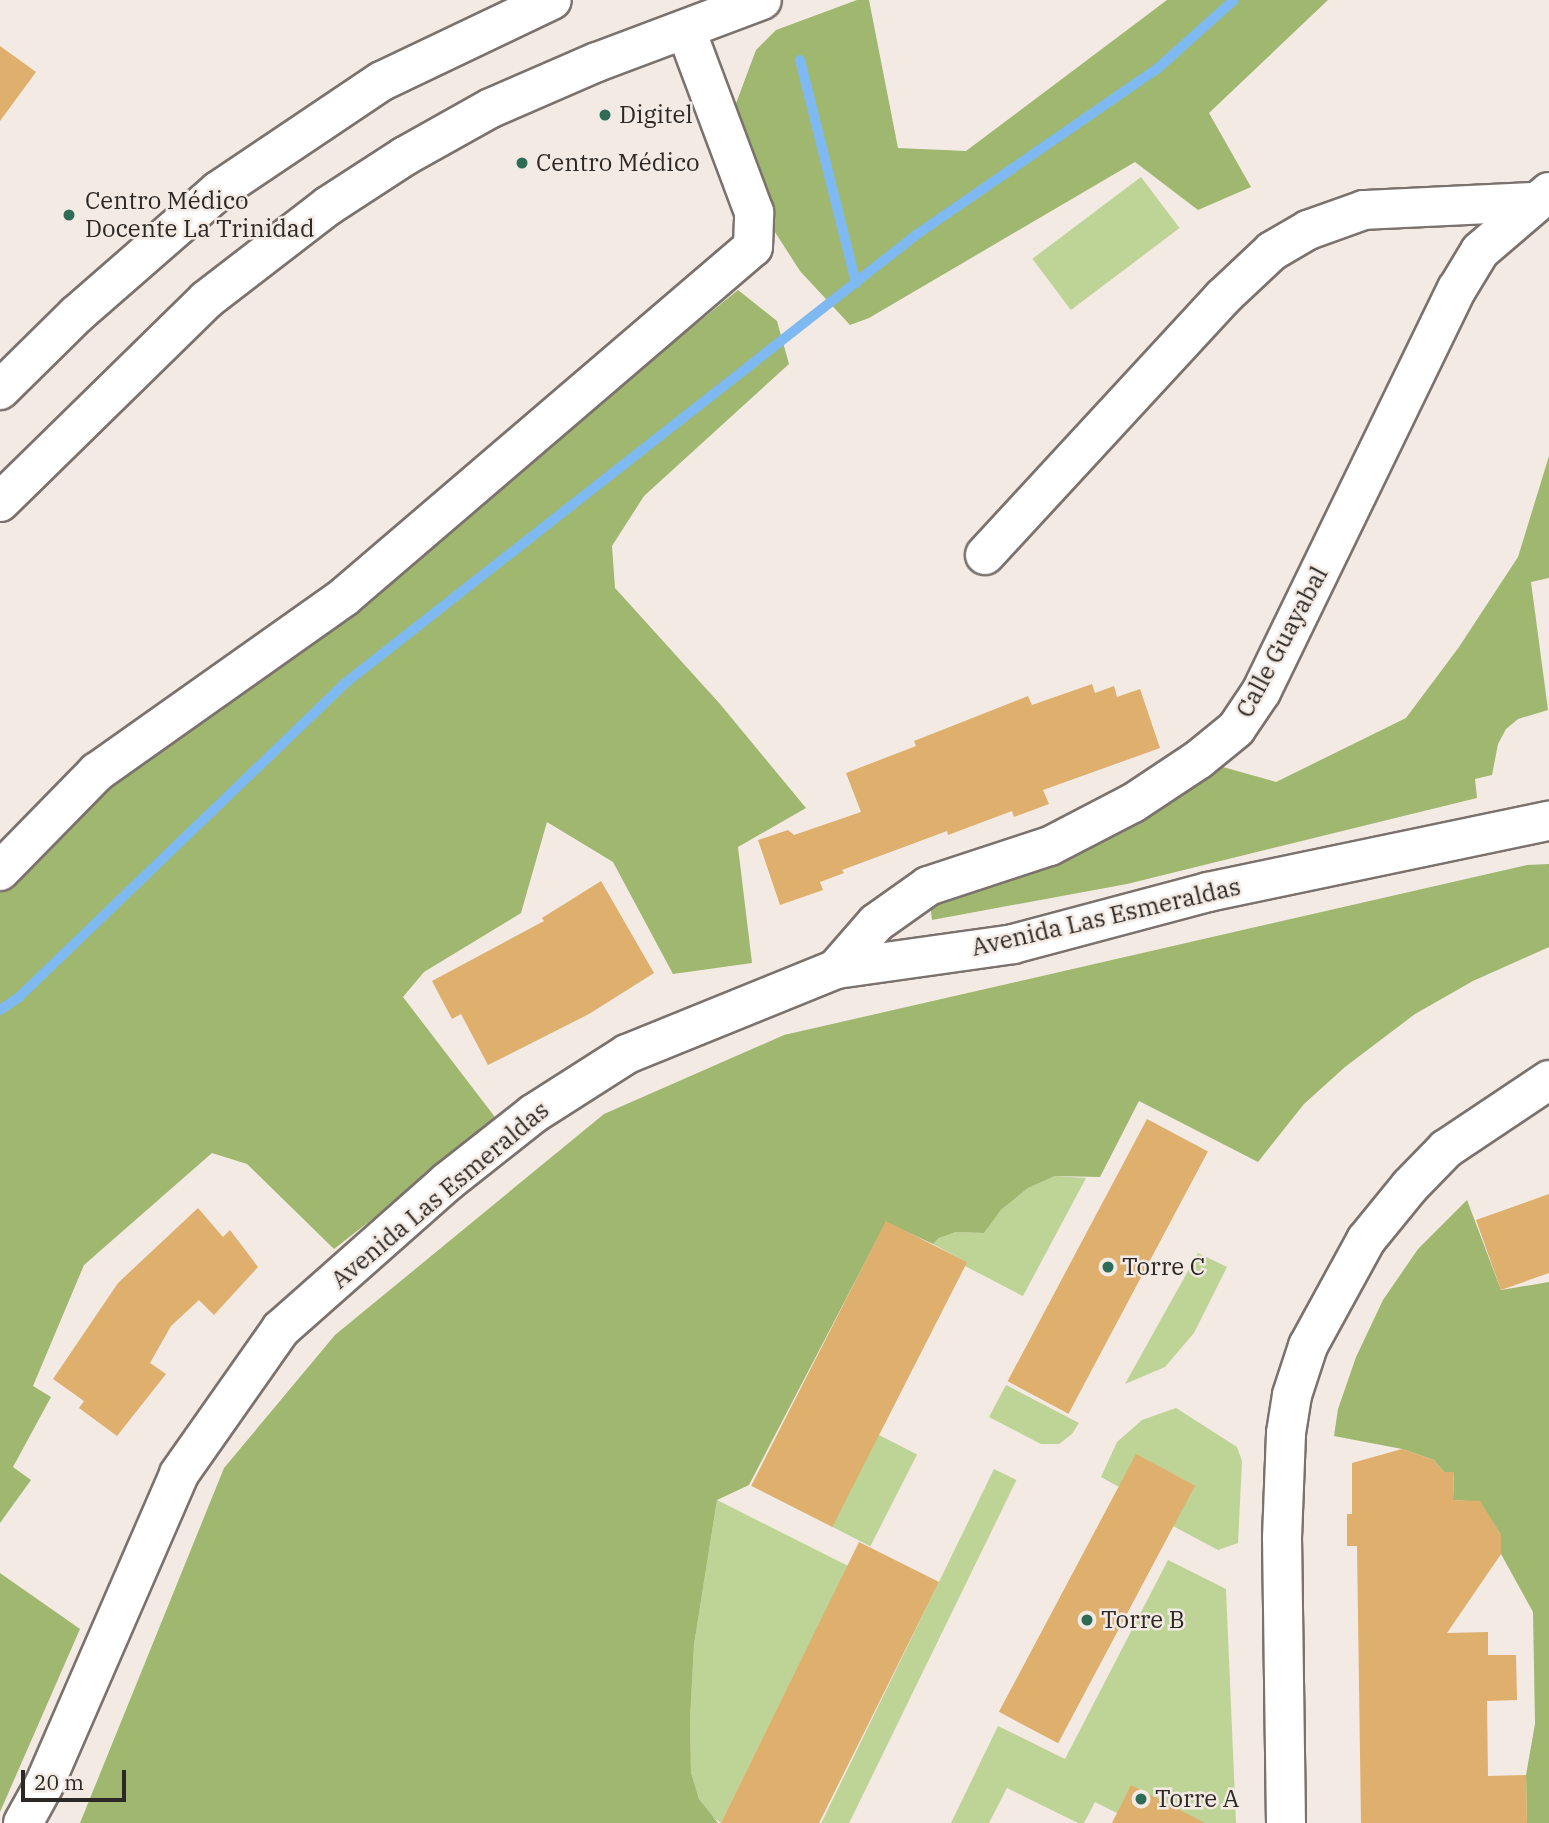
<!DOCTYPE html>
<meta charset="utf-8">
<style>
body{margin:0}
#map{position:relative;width:1549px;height:1823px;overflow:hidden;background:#f3eae4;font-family:"IBM Plex Serif",serif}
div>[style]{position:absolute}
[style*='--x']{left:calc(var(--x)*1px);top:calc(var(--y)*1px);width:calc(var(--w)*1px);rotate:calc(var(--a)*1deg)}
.green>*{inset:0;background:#bed396;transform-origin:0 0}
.forest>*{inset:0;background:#a0b76f}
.stream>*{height:10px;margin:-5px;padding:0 5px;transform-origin:5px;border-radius:5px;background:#7ebaf1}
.building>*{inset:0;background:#deaf6d;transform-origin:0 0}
.roads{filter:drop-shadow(2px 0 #7b726d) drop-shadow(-2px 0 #7b726d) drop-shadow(0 2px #7b726d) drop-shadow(0 -2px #7b726d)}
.minor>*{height:38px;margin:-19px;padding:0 19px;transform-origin:19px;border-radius:19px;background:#fff}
.major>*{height:38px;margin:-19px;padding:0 19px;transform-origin:19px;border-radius:19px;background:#fff}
.dots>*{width:19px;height:19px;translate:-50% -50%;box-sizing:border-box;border:4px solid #f3eae4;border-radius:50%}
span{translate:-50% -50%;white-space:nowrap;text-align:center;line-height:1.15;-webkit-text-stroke:5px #f3eae4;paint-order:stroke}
.poi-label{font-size:24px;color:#2b2825}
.left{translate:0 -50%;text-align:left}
.street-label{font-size:24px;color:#2b2825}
.scale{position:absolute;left:21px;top:1770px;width:105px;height:32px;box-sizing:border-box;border:4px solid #2b2825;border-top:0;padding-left:9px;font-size:21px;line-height:24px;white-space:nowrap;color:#2b2825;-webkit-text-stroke:5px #f3eae4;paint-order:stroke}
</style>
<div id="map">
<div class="green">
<i style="left:1141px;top:177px;width:64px;height:136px;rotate:53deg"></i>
<i style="clip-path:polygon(1055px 1176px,1086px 1178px,1023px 1296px,965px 1266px,966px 1262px,933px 1244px,939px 1238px,956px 1232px,984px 1233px,1001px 1210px,1028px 1188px)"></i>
<i style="clip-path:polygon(1198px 1253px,1227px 1267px,1194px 1333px,1165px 1367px,1125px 1384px)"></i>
<i style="clip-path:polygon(1006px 1385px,1079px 1423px,1072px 1434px,1059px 1444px,1041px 1444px,989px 1417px)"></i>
<i style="clip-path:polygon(1176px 1408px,1237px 1447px,1242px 1461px,1238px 1543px,1218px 1550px,1173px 1526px,1194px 1485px,1137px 1455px,1119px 1487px,1101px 1477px,1117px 1442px,1142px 1420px)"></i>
<i style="left:877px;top:1434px;width:45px;height:103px;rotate:27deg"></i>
<i style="left:994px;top:1469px;width:25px;height:395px;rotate:26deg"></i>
<i style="clip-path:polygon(717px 1500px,848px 1566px,721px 1823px,711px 1816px,699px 1799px,691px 1772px,690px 1720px,694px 1645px)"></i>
<i style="clip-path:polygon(1168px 1560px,1226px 1589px,1236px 1823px,1191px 1823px,1117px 1813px,1095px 1802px,1084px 1823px,1078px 1823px,1007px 1788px,989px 1823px,951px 1823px,998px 1726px,1065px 1759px)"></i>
</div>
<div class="forest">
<i style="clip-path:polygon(857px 0,869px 0,898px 148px,966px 151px,1167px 0,1328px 0,1209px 113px,1251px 187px,1198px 210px,1135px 162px,869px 318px,850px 325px,800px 271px,764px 215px,735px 106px,756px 50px,776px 30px)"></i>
<i style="clip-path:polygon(738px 290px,777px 321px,789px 364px,644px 496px,612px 546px,615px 588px,720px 704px,806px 808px,738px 847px,752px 963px,673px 974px,613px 862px,547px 822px,521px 913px,424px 972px,403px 997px,498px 1121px,334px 1249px,247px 1164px,212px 1153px,84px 1265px,33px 1386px,51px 1397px,13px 1467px,31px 1480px,0 1523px,0 887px,93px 795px,596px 405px)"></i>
<i style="clip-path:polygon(1549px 456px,1549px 578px,1531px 582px,1548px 710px,1518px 719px,1506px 729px,1498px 744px,1492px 775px,1475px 779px,1477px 798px,1127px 884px,932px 920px,928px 886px,1198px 760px,1276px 782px,1406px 718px,1459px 647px,1518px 557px)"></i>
<i style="clip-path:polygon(1549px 864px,1549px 947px,1473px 981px,1415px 1014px,1345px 1067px,1304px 1104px,1258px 1162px,1139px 1101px,1100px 1177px,1055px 1176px,1028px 1188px,1001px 1210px,984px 1233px,956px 1232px,939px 1238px,933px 1244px,886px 1222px,749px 1485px,717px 1500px,694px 1645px,690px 1720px,691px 1772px,699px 1799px,718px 1823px,80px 1823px,224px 1468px,335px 1335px,604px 1114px,784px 1035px,1527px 865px)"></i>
<i style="clip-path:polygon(1467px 1200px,1501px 1290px,1549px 1282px,1549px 1823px,1527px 1823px,1526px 1775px,1535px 1724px,1533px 1612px,1501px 1554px,1501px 1535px,1480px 1502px,1453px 1500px,1454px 1472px,1444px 1472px,1434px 1460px,1402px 1449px,1334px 1436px,1338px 1409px,1356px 1357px,1383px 1300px,1418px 1249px)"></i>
<i style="clip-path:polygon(0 1573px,80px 1629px,0 1812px)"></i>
</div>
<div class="stream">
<i style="--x:800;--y:60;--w:230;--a:75.9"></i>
<i style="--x:0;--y:1010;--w:23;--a:-34"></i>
<i style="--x:19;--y:997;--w:451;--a:-43.9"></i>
<i style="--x:344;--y:684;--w:727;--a:-38.13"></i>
<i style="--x:916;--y:235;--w:293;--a:-34.6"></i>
<i style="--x:1157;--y:69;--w:103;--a:-41.9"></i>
</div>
<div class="building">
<i style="clip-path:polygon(0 46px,36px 72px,0 121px)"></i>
<i style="clip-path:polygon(1092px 684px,1095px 693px,1114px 686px,1117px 697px,1140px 689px,1160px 748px,1043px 790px,1049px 804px,1014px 817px,1012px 811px,948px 835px,947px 831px,842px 870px,844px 873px,820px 882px,823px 890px,780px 905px,758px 840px,788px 830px,794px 835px,861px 812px,846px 773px,916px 746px,914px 741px,1028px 696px,1032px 705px)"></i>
<i style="clip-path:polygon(601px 881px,654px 973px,589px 1014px,488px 1065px,461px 1014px,452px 1019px,432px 981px,544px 921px,542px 918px)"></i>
<i style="left:1147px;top:1119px;width:69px;height:297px;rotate:28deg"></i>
<i style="clip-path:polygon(1549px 1194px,1549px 1273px,1501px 1290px,1476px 1220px)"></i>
<i style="clip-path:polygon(198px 1208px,223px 1237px,230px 1230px,258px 1267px,214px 1315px,199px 1300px,171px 1326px,150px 1363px,166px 1374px,117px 1436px,79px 1408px,84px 1401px,53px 1379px,118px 1283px)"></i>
<i style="left:886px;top:1221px;width:91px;height:297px;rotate:27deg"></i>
<i style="clip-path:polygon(1402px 1449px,1434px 1460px,1444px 1472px,1454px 1472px,1453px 1500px,1480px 1501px,1501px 1535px,1501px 1554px,1447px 1633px,1488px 1632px,1488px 1655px,1516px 1655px,1517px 1700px,1487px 1701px,1488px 1776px,1526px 1775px,1527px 1823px,1361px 1823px,1357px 1546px,1347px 1546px,1347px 1514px,1352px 1514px,1352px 1463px)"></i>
<i style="left:1136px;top:1454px;width:67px;height:292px;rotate:28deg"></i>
<i style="clip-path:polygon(859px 1542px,939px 1582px,819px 1823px,721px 1823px)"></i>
<i style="clip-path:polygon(1131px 1785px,1205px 1823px,1112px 1823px)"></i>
</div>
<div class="roads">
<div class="minor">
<i style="--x:985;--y:555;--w:350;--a:-47.3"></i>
<i style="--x:1222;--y:298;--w:69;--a:-43.2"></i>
<i style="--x:1272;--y:251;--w:42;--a:-30.3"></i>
<i style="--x:1308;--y:230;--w:59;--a:-19.7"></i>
<i style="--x:1364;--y:210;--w:170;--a:-2.7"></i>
<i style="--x:0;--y:871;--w:139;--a:-45.6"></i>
<i style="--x:97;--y:772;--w:303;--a:-35.3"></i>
<i style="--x:344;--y:597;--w:538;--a:-40.56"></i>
<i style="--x:753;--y:247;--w:35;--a:-88"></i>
<i style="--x:754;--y:212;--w:194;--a:-110.5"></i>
<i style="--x:836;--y:969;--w:61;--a:-49"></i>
<i style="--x:876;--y:923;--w:64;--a:-35.4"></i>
<i style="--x:928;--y:886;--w:128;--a:-18.2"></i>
<i style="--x:1050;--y:846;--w:93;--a:-27.4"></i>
<i style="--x:1133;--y:803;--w:78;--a:-33.5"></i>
<i style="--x:1198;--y:760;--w:49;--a:-39.2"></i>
<i style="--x:1236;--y:729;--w:45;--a:-56"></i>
<i style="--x:1261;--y:692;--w:448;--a:-64.1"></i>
<i style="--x:1457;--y:289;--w:44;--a:-58.8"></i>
<i style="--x:1480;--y:251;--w:91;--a:-40.5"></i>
<i style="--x:23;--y:1823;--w:43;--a:-61.1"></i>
<i style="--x:44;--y:1785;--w:339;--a:-66.5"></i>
<i style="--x:179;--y:1474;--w:177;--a:-54.9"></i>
<i style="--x:281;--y:1329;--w:222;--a:-41.5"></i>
<i style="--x:447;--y:1182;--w:110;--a:-38.3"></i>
<i style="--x:533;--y:1114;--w:112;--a:-32.6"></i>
<i style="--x:627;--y:1054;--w:226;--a:-22.1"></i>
<i style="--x:836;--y:969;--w:179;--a:-8"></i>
<i style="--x:1013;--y:944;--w:202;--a:-14.9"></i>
<i style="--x:1208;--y:892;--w:348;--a:-11.8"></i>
<i style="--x:1286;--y:1823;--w:285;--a:-90.8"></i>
<i style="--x:1282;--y:1538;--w:105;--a:-87.8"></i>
<i style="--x:1286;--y:1433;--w:38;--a:-81"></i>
<i style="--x:1292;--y:1395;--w:52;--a:-71.9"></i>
<i style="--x:1308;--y:1346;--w:121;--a:-61.3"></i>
<i style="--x:1366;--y:1240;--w:70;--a:-50.8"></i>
<i style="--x:1410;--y:1186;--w:52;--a:-45.8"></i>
<i style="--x:1446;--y:1149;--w:124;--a:-33.8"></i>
</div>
<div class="major">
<i style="--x:0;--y:390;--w:107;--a:-44.6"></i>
<i style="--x:76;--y:315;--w:189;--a:-41.1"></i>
<i style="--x:218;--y:191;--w:197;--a:-33.9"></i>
<i style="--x:382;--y:81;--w:188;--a:-25.5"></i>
<i style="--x:0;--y:502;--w:289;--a:-44.4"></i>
<i style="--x:206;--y:300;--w:154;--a:-37.6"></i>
<i style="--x:328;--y:206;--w:92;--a:-33"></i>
<i style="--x:405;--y:156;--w:98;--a:-29.2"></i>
<i style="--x:491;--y:108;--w:116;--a:-23.5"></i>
<i style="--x:597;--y:62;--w:176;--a:-20.6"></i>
</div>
</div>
<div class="dots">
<i style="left:605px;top:115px;background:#2f6c57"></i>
<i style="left:522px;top:163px;background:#2f6c57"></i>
<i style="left:69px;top:215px;background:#2f6c57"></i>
<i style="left:1108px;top:1267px;background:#2f6c57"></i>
<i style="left:1087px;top:1620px;background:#2f6c57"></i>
<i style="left:1141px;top:1799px;background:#2f6c57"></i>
</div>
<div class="poi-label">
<span class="left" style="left:619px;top:115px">Digitel</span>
<span class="left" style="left:536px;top:163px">Centro Médico</span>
<span class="left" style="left:85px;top:215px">Centro Médico<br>Docente La Trinidad</span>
<span class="left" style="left:1122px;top:1267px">Torre C</span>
<span class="left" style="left:1101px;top:1620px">Torre B</span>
<span class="left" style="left:1155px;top:1799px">Torre A</span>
</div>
<div class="street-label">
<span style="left:1282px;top:642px;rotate:-62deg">Calle Guayabal</span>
<span style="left:1106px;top:917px;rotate:-13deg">Avenida Las Esmeraldas</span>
<span style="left:440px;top:1195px;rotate:-40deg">Avenida Las Esmeraldas</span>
</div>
<div class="scale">20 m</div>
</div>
